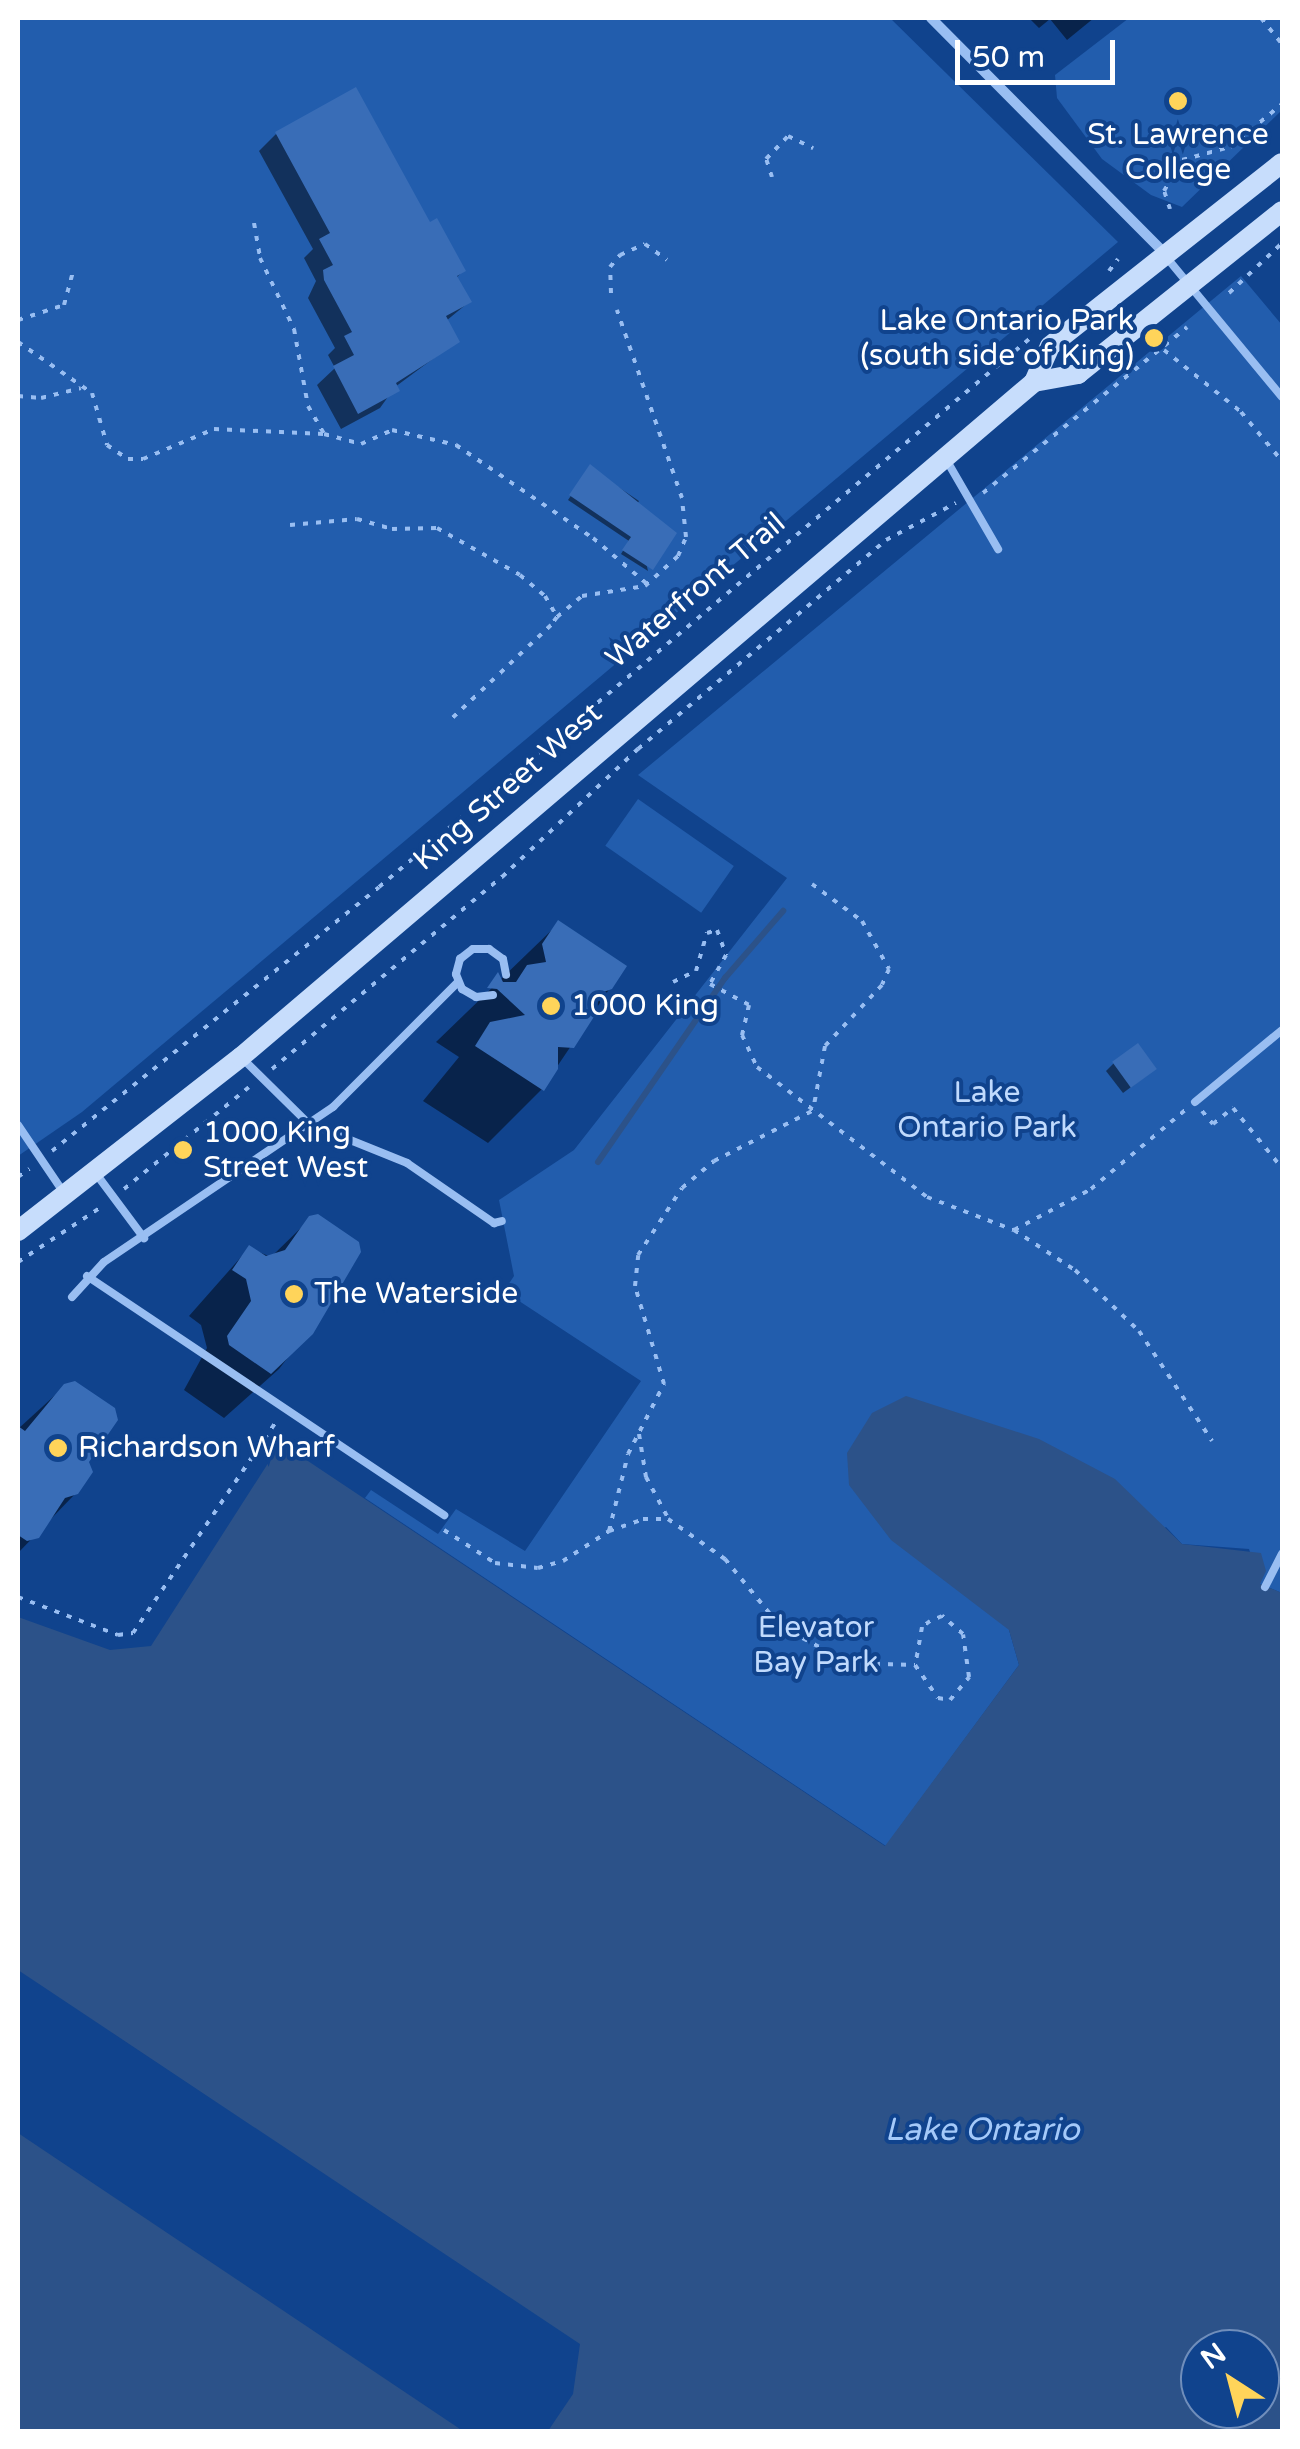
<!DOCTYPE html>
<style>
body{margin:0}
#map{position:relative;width:1300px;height:2449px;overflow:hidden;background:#10438d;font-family:"Varela Round",sans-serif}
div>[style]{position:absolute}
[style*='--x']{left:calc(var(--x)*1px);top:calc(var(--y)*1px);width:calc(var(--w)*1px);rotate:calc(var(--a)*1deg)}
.green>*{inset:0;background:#225dad;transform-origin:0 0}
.water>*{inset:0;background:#2c5289}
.shadow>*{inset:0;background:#0007}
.stream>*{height:6px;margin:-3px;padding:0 3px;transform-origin:3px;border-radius:3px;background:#2c5289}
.building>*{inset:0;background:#396db7;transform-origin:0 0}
.path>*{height:4px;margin-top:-2px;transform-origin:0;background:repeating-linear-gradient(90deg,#99bef2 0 5px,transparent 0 13px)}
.lane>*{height:8px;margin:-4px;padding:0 4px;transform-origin:4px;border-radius:4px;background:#99bef2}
.street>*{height:10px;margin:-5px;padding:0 5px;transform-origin:5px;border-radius:5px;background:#99bef2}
.secondary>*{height:20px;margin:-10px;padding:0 10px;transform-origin:10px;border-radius:10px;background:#c7ddfc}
.dots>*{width:28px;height:28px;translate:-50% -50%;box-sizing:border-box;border:5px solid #10438d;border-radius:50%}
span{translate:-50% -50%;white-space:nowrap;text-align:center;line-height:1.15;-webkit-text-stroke:8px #10438d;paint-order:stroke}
.poi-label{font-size:30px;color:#fff}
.right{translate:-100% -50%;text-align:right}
.left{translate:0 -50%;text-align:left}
.street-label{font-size:30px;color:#fff}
.park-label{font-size:30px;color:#c0dafd}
.water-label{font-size:32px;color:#a4c9f9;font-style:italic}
.frame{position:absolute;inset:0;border:20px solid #fff;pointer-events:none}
.north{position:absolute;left:1180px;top:2329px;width:100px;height:100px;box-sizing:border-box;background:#10438d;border:2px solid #708ebb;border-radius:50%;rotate:324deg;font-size:28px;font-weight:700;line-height:40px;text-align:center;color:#fff}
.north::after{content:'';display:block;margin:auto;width:35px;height:45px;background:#ffd45a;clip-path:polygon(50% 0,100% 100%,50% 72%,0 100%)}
.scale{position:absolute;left:955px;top:40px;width:160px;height:45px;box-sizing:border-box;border:5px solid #fff;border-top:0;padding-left:12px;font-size:30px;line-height:35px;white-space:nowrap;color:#fff;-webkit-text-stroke:8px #10438d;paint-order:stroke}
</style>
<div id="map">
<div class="green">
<i style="clip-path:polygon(18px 18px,890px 18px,1118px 242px,82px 1112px,18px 1156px)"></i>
<i style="clip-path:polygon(1129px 18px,1282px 18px,1282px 110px,1182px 207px,1151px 195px,1102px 159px,1057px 98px,1055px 75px)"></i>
<i style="clip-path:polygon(1241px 276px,1282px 325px,1282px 1593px,1260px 1584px,1249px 1549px,1182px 1544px,1166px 1527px,1009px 1630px,1019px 1665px,886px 1846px,365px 1498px,371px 1490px,438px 1534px,456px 1509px,525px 1551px,641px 1381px,504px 1291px,514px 1276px,499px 1200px,574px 1150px,787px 878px,638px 775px)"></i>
<i style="left:638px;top:799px;width:117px;height:57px;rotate:35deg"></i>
</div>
<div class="water">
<i style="clip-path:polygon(evenodd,906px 1396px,1039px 1439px,1115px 1479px,1182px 1544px,1261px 1553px,1266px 1571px,1260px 1584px,1282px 1593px,1282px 2431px,548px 2431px,573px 2394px,580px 2344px,18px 1970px,18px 1617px,110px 1650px,151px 1646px,281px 1443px,885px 1846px,1019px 1665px,1009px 1630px,891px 1540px,849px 1485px,847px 1453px,872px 1413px,906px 1396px,1200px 2349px,1260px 2349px,1260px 2409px,1200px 2409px,1200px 2349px)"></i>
<i style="clip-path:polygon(18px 2133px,463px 2431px,18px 2431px)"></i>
</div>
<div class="shadow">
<i style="clip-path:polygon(1029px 18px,1094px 18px,1067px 40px,1050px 19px,1039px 28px)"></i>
<i style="clip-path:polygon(276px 134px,429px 225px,463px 271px,456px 278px,469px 302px,446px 321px,457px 341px,395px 387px,380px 408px,341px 429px,317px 385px,335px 368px,328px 355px,335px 348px,308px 298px,316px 281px,304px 258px,313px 249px,259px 151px)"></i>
<i style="clip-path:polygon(590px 468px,639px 501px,634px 509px,648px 571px,621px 554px,629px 541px,568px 500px)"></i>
<i style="clip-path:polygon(558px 924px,610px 988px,542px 1089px,488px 1143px,423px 1101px,459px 1057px,436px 1042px)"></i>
<i style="clip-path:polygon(1114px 1063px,1146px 1076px,1123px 1093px,1106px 1071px)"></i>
<i style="clip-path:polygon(310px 1219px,337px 1294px,279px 1369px,224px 1418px,184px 1390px,207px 1348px,201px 1325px,189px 1316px,249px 1248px,271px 1257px)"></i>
<i style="clip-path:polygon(65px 1386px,86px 1462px,76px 1493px,18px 1553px,18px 1429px)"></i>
</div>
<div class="stream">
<i style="--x:598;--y:1162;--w:224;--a:-55.4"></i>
<i style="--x:725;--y:978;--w:89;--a:-49.1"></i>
</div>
<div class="building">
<i style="clip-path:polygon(356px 87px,430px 222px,437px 218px,466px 271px,457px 276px,472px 302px,446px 316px,460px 342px,396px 383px,400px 391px,358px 414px,333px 366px,354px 355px,344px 336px,352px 332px,324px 280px,323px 270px,333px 265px,319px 239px,330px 233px,275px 132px)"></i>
<i style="clip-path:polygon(590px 464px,677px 533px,653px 570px,622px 550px,631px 537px,569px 495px)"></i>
<i style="clip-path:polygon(558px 920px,627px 966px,612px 989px,595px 995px,597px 1012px,574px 1048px,558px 1047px,558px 1069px,544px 1091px,475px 1046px,490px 1022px,525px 1015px,497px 989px,487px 988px,498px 972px,503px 982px,516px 982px,527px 965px,546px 962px,542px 944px)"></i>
<i style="left:1138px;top:1043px;width:32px;height:32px;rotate:54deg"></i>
<i style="clip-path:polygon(318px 1214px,359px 1242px,361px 1252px,313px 1334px,271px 1374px,229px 1345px,227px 1336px,251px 1301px,246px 1279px,232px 1270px,249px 1245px,266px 1256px,285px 1250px,309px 1216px)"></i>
<i style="clip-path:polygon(75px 1381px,115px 1408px,118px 1420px,89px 1462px,93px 1472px,78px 1494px,65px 1498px,39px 1538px,27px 1541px,18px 1535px,18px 1426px,25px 1431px,64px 1384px)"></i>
</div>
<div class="path">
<i style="--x:1261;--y:18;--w:33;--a:51"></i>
<i style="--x:772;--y:177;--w:19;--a:-108"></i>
<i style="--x:766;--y:159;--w:32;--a:-46"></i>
<i style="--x:788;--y:136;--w:28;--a:26"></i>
<i style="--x:1170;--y:209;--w:19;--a:-108"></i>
<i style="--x:1164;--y:191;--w:36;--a:-60"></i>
<i style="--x:1182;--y:160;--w:50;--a:-15.2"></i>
<i style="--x:1230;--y:147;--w:67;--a:-39.6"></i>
<i style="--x:254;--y:223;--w:36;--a:80"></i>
<i style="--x:260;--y:258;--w:79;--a:64.4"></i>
<i style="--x:294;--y:329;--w:78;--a:79.7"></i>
<i style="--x:308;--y:406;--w:32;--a:60"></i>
<i style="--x:324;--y:434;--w:38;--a:15"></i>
<i style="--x:361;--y:444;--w:34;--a:-24"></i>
<i style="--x:392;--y:430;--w:66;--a:13.2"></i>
<i style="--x:456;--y:445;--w:166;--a:34.2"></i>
<i style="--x:593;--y:538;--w:71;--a:40.4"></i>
<i style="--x:1109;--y:271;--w:15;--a:-53"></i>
<i style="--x:611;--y:293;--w:26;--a:-92"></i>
<i style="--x:610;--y:267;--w:16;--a:-50"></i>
<i style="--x:620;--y:255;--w:27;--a:-24"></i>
<i style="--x:645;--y:244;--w:27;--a:36"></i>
<i style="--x:1229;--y:293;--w:73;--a:-43.3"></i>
<i style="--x:18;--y:320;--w:48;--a:-18.1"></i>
<i style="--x:64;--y:305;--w:34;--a:-75"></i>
<i style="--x:18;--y:342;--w:90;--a:34.6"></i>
<i style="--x:92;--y:393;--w:54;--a:73.9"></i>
<i style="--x:107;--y:445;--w:25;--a:34"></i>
<i style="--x:128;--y:459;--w:15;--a:0"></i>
<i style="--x:143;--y:459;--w:77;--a:-22.9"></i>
<i style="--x:214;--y:429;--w:110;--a:2.6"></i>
<i style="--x:1164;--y:350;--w:99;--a:38.8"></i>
<i style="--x:1241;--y:412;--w:64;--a:50.1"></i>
<i style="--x:18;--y:396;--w:23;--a:5"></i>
<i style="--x:41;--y:398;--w:41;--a:-14"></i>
<i style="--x:983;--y:493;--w:263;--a:-39.1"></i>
<i style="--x:290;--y:525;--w:67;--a:-5.1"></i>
<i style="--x:357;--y:519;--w:36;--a:16"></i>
<i style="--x:392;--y:529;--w:45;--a:-1.3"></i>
<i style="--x:437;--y:528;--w:95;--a:29.5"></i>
<i style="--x:520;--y:575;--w:33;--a:40"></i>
<i style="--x:545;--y:596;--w:24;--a:60"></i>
<i style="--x:557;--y:617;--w:10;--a:127"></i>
<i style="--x:551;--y:625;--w:143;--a:136.7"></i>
<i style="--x:557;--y:617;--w:33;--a:-40"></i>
<i style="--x:582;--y:596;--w:64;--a:-9"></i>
<i style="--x:645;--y:586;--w:45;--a:-42.3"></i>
<i style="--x:678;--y:556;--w:21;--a:-67"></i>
<i style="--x:686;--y:537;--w:39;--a:-96"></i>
<i style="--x:682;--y:498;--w:199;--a:-109.1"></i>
<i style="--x:812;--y:884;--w:62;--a:36.5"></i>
<i style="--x:862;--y:921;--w:55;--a:60.6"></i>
<i style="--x:889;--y:969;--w:17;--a:114"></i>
<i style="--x:882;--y:985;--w:83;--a:133.1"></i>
<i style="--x:825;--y:1046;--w:65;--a:100.6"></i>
<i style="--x:673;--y:982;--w:25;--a:-26"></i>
<i style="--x:696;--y:971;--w:40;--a:-74"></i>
<i style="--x:707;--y:933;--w:10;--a:-17"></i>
<i style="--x:717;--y:930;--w:27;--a:70"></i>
<i style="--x:726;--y:955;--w:33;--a:119"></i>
<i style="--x:710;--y:984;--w:44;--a:28.3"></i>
<i style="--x:749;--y:1005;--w:31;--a:103"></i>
<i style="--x:742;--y:1035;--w:35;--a:65"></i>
<i style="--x:757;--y:1067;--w:214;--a:37.4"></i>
<i style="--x:927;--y:1197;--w:93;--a:20.8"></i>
<i style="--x:1014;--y:1230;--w:73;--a:33.3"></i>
<i style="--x:1075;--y:1270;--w:88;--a:43.6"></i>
<i style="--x:1139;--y:1331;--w:132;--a:56.4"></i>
<i style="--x:272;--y:1069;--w:300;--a:-39.9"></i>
<i style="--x:502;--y:877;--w:187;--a:-43.3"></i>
<i style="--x:638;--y:749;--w:324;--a:-40.1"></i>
<i style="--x:886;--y:540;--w:79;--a:-27.9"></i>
<i style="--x:1202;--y:1111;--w:17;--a:50"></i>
<i style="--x:1213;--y:1124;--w:26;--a:-39"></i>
<i style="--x:1233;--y:1108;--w:77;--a:50.8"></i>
<i style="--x:52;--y:1151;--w:420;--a:-38.9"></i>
<i style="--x:379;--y:887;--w:850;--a:-40.13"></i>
<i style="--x:18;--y:1177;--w:14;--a:-36"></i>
<i style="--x:124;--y:1189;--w:161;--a:-39.2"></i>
<i style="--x:1014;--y:1230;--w:87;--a:-28"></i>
<i style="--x:1091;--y:1189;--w:123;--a:-40"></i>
<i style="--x:18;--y:1262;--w:100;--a:-33.5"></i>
<i style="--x:639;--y:1434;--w:44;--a:80.8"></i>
<i style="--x:646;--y:1477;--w:47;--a:61.8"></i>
<i style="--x:444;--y:1530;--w:61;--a:32.9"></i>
<i style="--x:495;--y:1563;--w:43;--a:6.6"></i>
<i style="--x:538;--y:1568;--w:26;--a:-16"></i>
<i style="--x:563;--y:1561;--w:55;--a:-33.1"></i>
<i style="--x:609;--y:1531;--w:36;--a:-19"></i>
<i style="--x:643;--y:1519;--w:25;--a:0"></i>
<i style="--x:668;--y:1519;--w:70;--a:35.1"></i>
<i style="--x:725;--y:1559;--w:87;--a:50.6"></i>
<i style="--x:780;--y:1626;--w:78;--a:28.2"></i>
<i style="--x:849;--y:1663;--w:66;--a:1.7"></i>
<i style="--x:915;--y:1665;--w:40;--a:55.1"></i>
<i style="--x:938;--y:1698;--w:12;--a:9"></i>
<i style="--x:950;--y:1700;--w:30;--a:-50"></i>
<i style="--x:969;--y:1677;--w:43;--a:-97.9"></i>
<i style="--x:963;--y:1634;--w:28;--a:-139"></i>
<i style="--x:942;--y:1616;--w:13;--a:157"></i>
<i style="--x:930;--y:1621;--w:10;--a:143"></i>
<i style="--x:922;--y:1627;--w:39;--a:100"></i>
<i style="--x:609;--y:1531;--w:79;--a:-76.1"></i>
<i style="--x:628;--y:1454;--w:79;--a:-62.8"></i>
<i style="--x:664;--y:1384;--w:102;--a:-106.5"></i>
<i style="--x:635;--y:1286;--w:31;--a:-84"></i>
<i style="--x:638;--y:1255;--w:80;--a:-56.7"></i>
<i style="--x:682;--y:1188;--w:42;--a:-40.2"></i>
<i style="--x:714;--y:1161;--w:110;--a:-27"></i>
<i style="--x:18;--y:1597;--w:107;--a:20.8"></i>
<i style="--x:118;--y:1635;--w:15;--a:-8"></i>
<i style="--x:133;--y:1633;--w:255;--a:-55.9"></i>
</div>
<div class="lane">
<i style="--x:1167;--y:258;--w:180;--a:50.4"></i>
<i style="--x:947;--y:461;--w:102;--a:59.9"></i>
<i style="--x:493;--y:995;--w:17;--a:173"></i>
<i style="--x:476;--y:997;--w:16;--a:-150"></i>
<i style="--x:462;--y:989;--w:16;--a:-112"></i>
<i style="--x:456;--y:974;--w:16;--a:-75"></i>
<i style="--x:460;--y:959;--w:16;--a:-38"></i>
<i style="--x:473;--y:949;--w:16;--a:0"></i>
<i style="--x:489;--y:949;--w:17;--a:36"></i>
<i style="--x:503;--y:959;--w:16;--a:79"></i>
<i style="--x:241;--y:1057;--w:94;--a:44.6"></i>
<i style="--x:308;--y:1123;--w:107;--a:22"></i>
<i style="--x:407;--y:1163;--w:106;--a:34.6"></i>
<i style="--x:494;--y:1223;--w:8;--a:-14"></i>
<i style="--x:1195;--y:1102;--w:113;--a:-39.6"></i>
<i style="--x:18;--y:1125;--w:82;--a:55.9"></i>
<i style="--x:97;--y:1175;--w:79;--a:53.3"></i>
<i style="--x:87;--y:1276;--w:430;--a:33.8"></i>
<i style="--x:72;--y:1297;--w:47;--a:-47.6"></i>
<i style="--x:104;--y:1262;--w:277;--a:-34.1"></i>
<i style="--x:333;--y:1107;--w:177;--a:-45"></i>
<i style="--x:1265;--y:1587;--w:37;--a:-63"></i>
</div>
<div class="street">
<i style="--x:931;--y:18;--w:332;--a:45.2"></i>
</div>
<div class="secondary">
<i style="--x:1034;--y:382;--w:45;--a:-10.3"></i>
<i style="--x:1078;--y:374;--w:261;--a:-38.6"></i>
<i style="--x:18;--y:1231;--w:283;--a:-38"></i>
<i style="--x:241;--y:1057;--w:1041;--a:-40.4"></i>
<i style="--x:1034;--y:382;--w:39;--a:-66"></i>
<i style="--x:1050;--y:346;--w:295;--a:-38.3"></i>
</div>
<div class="dots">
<i style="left:1178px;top:101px;background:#ffd45a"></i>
<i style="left:1154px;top:338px;background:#ffd45a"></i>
<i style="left:551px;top:1006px;background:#ffd45a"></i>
<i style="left:183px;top:1150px;background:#ffd45a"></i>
<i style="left:294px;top:1294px;background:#ffd45a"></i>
<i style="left:58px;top:1448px;background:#ffd45a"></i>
</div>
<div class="poi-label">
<span style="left:1178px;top:152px">St. Lawrence<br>College</span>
<span class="right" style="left:1134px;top:338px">Lake Ontario Park<br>(south side of King)</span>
<span class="left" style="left:571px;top:1006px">1000 King</span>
<span class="left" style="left:203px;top:1150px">1000 King<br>Street West</span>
<span class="left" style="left:314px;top:1294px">The Waterside</span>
<span class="left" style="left:78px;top:1448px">Richardson Wharf</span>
</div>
<div class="street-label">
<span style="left:696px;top:591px;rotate:-40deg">Waterfront Trail</span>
<span style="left:508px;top:787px;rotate:-41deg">King Street West</span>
</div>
<div class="park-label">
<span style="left:987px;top:1110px">Lake<br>Ontario Park</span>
<span style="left:816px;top:1645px">Elevator<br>Bay Park</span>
</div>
<div class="water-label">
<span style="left:982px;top:2130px">Lake Ontario</span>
</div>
<div class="frame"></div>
<div class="north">N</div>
<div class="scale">50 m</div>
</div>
